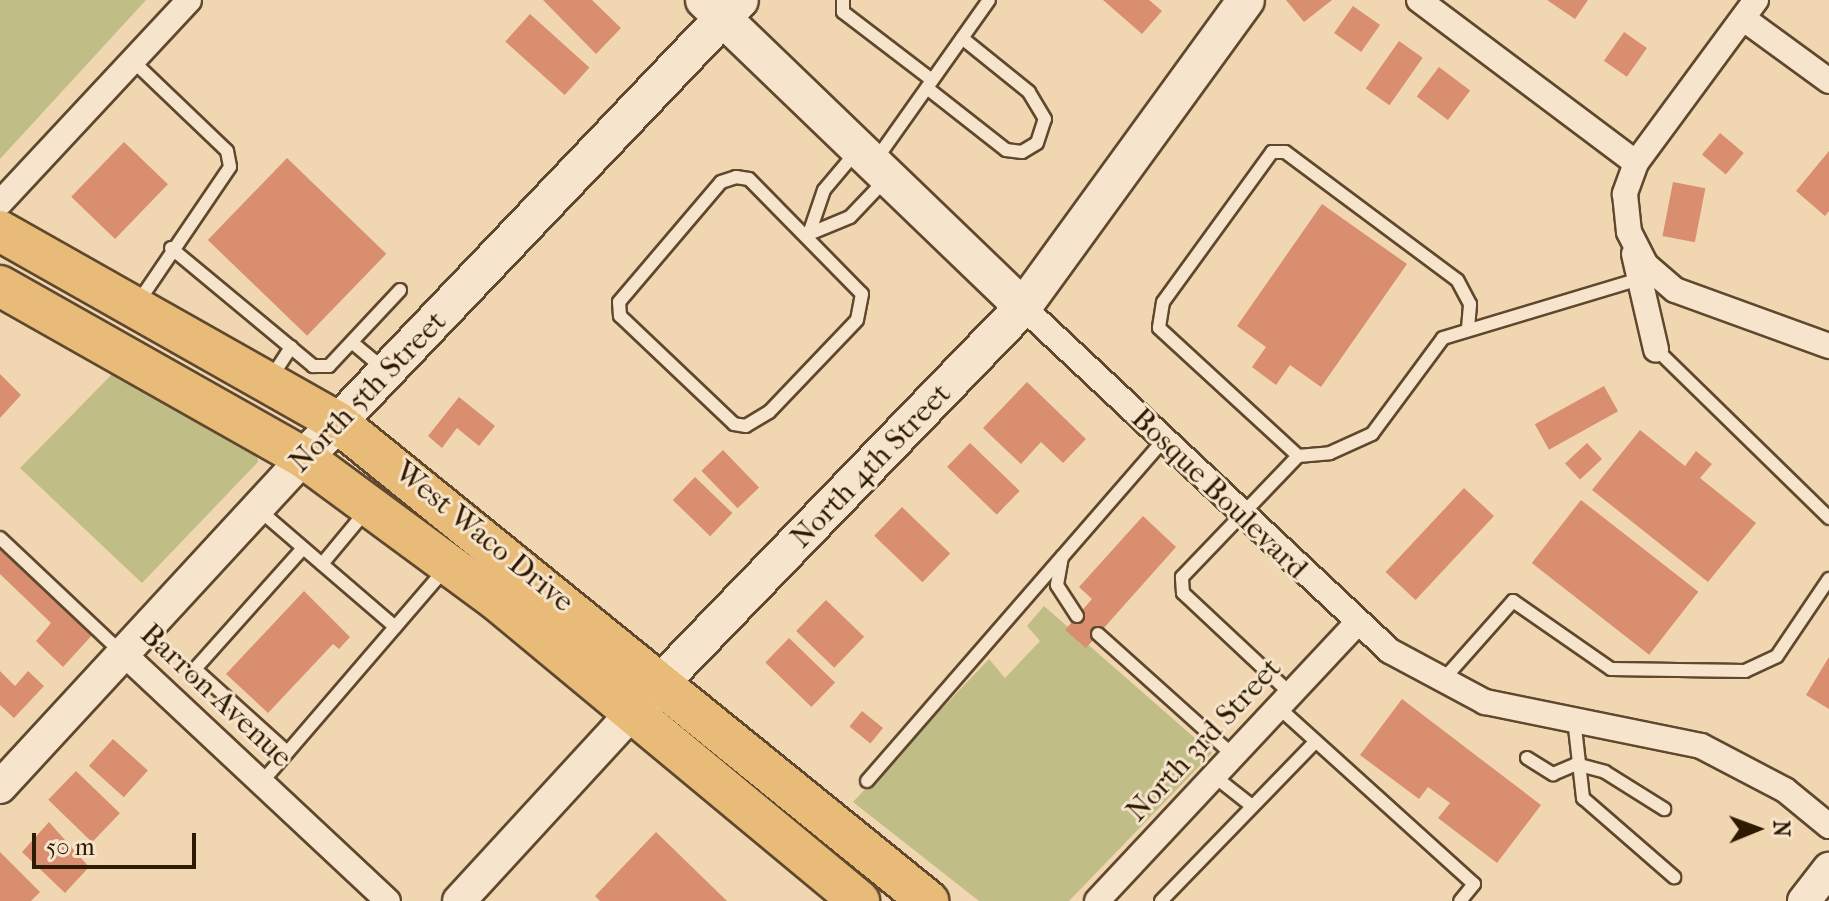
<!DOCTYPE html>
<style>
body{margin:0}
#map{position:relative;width:1829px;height:901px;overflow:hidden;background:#f1d7b1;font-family:"IM FELL French Canon",serif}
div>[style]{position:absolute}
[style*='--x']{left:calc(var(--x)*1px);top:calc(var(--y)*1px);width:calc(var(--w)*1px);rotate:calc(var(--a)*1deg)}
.green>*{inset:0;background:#c0bd87}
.building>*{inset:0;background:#d98e70;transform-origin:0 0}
.roads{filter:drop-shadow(2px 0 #5f482d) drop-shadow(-2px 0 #5f482d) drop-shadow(0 2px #5f482d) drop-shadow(0 -2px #5f482d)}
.service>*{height:12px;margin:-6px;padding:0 6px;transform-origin:6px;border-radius:6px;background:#f6e5cc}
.minor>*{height:24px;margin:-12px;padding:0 12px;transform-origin:12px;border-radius:12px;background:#f6e5cc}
.tertiary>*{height:32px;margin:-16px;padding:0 16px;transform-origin:16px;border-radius:16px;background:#f6e5cc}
.secondary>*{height:36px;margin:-18px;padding:0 18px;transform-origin:18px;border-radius:18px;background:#f6e5cc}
.primary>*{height:40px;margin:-20px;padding:0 20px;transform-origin:20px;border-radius:20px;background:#e8bc78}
span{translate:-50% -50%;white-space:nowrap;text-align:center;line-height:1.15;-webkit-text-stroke:6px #f6e5cc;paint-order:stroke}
.street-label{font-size:30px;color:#2e1901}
.north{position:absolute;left:1717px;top:789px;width:80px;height:80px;-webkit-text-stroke:6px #f6e5cc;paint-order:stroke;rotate:89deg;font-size:22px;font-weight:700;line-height:32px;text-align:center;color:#2e1901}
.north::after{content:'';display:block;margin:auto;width:28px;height:36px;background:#2e1901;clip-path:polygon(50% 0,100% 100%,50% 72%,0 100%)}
.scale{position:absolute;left:32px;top:833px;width:164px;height:36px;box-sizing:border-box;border:4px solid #2e1901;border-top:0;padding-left:10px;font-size:24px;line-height:28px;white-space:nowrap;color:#2e1901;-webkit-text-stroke:6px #f6e5cc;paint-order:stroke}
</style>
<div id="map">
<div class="green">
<i style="clip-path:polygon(0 0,146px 0,0 159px)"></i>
<i style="clip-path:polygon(120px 366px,256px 447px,258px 462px,142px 583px,20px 468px)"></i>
<i style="clip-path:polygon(1044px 606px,1212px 753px,1069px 901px,979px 901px,853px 802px,989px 659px,1005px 678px,1040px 641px,1027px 626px)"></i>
</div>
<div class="building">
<i style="clip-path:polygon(543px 0,592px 0,621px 28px,596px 54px)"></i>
<i style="clip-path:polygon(1103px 0,1149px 0,1162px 11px,1142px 34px)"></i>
<i style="clip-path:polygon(1286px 0,1332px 0,1304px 22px)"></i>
<i style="clip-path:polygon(1547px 0,1588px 0,1575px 19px)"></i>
<i style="left:1353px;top:6px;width:33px;height:33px;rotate:35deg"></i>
<i style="left:530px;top:14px;width:80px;height:37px;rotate:42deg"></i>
<i style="left:1624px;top:32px;width:28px;height:35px;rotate:35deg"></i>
<i style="left:1399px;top:41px;width:29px;height:58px;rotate:35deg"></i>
<i style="left:1439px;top:67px;width:39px;height:37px;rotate:37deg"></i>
<i style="left:1720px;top:133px;width:31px;height:28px;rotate:40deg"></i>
<i style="left:124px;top:142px;width:61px;height:76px;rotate:44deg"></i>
<i style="clip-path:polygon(1829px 151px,1829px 211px,1825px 216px,1796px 191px)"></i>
<i style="left:287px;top:158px;width:138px;height:114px;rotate:44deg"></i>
<i style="left:1673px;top:182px;width:33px;height:55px;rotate:11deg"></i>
<i style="clip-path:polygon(1322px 204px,1407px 264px,1321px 387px,1290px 365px,1276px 385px,1252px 367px,1266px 347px,1237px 326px)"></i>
<i style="clip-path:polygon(0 374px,21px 395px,0 418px)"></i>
<i style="clip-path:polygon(1027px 382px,1086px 439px,1063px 463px,1041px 442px,1021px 464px,983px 428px)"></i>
<i style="left:1604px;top:386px;width:29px;height:79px;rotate:61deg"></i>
<i style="clip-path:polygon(459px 397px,495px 426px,479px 446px,457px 428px,442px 448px,428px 436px)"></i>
<i style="clip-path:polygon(1640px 430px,1685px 466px,1696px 451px,1712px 464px,1700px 478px,1756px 523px,1708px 582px,1592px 490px)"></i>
<i style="left:970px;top:443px;width:69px;height:33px;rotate:44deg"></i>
<i style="left:1587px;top:443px;width:22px;height:30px;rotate:47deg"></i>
<i style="left:723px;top:450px;width:52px;height:30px;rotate:46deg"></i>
<i style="left:695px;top:477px;width:52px;height:32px;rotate:44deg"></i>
<i style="left:1464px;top:488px;width:41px;height:115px;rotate:43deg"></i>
<i style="left:1581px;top:500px;width:149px;height:80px;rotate:38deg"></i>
<i style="left:902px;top:507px;width:67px;height:40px;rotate:44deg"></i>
<i style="clip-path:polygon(1143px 516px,1176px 547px,1086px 648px,1065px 630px,1092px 599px,1079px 587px)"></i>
<i style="clip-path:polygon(0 543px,94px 633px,63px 667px,36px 641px,51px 623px,0 574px)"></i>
<i style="clip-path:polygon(304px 591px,350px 637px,339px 649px,333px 644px,268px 713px,226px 674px)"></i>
<i style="left:826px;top:600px;width:53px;height:43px;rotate:44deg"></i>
<i style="left:789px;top:638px;width:64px;height:34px;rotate:44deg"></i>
<i style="clip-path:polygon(1829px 657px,1829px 709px,1806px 695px)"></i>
<i style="clip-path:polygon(0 671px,15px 686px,28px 671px,44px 686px,14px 718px,0 705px)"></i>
<i style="clip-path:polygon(1402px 699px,1541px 805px,1497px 863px,1438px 818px,1450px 803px,1428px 787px,1419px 799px,1360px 755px)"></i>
<i style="left:862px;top:711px;width:27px;height:20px;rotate:39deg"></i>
<i style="left:113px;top:739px;width:47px;height:36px;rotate:42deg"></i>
<i style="left:76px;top:771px;width:61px;height:40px;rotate:44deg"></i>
<i style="clip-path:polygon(49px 822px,89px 867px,65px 893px,22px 852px)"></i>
<i style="clip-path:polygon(656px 832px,727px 901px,600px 901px,595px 896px)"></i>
<i style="clip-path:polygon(0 852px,40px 892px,31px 901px,0 901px)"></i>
</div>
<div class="roads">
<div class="service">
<i style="--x:843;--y:0;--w:12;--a:90"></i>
<i style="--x:843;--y:12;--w:112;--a:37.4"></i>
<i style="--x:135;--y:63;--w:127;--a:43.7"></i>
<i style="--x:227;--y:151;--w:16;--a:79"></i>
<i style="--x:230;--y:167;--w:166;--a:124.2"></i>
<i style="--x:927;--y:88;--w:100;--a:38.1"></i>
<i style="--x:1006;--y:150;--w:16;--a:7"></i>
<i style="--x:1022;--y:152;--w:17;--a:-31"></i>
<i style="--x:1037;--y:143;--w:25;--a:-72"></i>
<i style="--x:1045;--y:119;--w:31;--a:-121"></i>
<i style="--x:1029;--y:92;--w:86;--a:-141.1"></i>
<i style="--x:875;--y:161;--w:197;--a:-54.7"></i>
<i style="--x:736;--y:177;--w:13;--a:9"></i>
<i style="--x:749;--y:179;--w:161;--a:45.5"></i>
<i style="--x:862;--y:294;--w:26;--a:101"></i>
<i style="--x:857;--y:320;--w:127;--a:133.7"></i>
<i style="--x:769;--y:412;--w:27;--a:149"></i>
<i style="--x:746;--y:426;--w:12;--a:-171"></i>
<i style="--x:734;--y:424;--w:157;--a:-136.5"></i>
<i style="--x:620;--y:316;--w:14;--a:-94"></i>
<i style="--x:619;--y:302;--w:157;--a:-49.6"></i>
<i style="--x:721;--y:182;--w:16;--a:-18"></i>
<i style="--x:809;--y:234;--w:46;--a:-71.2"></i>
<i style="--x:824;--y:190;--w:50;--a:-49.9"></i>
<i style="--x:809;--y:234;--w:44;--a:-22.5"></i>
<i style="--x:850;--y:217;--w:52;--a:-46.5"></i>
<i style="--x:171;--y:248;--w:185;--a:39.7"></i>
<i style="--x:313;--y:366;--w:16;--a:0"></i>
<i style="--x:329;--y:366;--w:104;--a:-46.9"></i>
<i style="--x:1468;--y:328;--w:24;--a:-85"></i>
<i style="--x:1470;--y:304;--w:27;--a:-118"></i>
<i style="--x:1457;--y:280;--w:214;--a:-143.3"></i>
<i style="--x:1285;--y:152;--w:13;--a:180"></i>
<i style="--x:1272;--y:152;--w:185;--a:126"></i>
<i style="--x:1163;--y:302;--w:26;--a:99"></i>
<i style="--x:1159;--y:328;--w:189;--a:42.6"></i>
<i style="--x:1298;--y:456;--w:32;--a:-5"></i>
<i style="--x:1330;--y:453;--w:46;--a:-24.3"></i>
<i style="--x:1372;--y:434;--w:119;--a:-53.5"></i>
<i style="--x:1443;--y:338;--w:206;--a:-16.7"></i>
<i style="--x:354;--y:344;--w:40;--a:40"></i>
<i style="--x:1656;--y:349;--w:242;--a:44.3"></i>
<i style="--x:271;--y:378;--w:37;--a:-57"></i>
<i style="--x:258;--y:509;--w:181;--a:40.7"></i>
<i style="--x:0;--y:538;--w:168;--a:43.3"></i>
<i style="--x:322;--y:564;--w:69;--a:-50.3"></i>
<i style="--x:1077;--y:616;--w:37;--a:-123"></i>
<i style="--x:1057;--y:585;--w:28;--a:-80"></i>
<i style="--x:1062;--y:557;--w:154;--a:-49"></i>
<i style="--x:1098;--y:634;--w:181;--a:41.9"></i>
<i style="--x:1442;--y:681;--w:107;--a:-48.4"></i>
<i style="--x:1513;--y:601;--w:119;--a:34.8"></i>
<i style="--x:1611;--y:669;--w:134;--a:0.9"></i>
<i style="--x:1745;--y:671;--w:35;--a:-25"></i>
<i style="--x:1777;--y:656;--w:93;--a:-56"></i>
<i style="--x:1291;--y:694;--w:148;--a:-136.9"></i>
<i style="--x:1183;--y:593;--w:16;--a:-94"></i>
<i style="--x:1182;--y:577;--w:168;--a:-46.2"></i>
<i style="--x:1278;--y:707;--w:264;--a:42.1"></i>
<i style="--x:1474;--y:884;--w:22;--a:129"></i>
<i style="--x:1574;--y:719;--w:80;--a:83.5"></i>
<i style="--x:1583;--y:798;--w:121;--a:41"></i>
<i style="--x:287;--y:752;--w:124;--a:-137.9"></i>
<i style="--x:195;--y:669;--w:162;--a:-48.2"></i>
<i style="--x:1527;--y:758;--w:31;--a:32"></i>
<i style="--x:1553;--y:774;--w:25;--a:-23"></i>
<i style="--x:1576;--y:764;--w:30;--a:15"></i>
<i style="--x:1605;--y:772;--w:70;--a:32.1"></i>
<i style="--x:1214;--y:776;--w:48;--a:38.3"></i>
<i style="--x:867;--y:781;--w:297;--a:-49"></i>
<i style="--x:261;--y:783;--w:281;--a:-49.3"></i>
<i style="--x:1161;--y:901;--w:219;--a:-45.9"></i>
</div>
<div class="minor">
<i style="--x:1419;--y:0;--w:271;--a:36.9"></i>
<i style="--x:1756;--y:0;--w:202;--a:126.4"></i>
<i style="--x:1636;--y:163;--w:33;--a:110"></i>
<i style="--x:1625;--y:194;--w:38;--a:84"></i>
<i style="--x:1629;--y:232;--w:37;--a:63"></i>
<i style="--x:1646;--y:265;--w:38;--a:41"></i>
<i style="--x:1675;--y:290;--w:164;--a:20"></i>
<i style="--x:1744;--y:19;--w:105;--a:36.1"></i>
<i style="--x:0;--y:203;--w:277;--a:-47"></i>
<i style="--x:1634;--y:254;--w:98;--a:77"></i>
<i style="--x:1023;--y:307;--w:503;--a:43.15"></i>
<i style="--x:1390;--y:651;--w:108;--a:28.2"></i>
<i style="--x:1485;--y:702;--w:220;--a:11.5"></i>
<i style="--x:1701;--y:746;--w:95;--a:27.6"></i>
<i style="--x:1785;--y:790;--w:57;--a:39.3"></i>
<i style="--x:125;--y:655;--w:360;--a:43.1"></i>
<i style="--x:1097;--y:901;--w:381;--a:-46.9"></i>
</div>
<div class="tertiary">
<i style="--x:0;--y:787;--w:448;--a:-47.3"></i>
<i style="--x:459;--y:901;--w:255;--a:-47.4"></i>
<i style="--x:1804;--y:901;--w:41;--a:-52"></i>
</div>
<div class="secondary">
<i style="--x:704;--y:0;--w:443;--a:43.9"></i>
<i style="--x:304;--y:458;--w:632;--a:-46.41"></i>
<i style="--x:641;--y:703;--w:550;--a:-46.03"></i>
<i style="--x:1023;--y:307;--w:379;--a:-54"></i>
</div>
<div class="primary">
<i style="--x:0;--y:231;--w:387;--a:29.5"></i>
<i style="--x:337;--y:422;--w:761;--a:39.02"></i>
<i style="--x:0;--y:286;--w:349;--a:29.5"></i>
<i style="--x:304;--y:458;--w:242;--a:36.4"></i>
<i style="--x:499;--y:602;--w:468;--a:39.7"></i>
</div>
</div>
<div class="street-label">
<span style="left:368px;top:392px;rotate:-46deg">North 5th Street</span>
<span style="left:871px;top:466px;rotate:-46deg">North 4th Street</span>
<span style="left:1219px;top:494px;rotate:44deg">Bosque Boulevard</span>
<span style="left:484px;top:537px;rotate:39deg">West Waco Drive</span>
<span style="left:216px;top:696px;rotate:43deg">Barron Avenue</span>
<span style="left:1204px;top:740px;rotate:-47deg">North 3rd Street</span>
</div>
<div class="north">N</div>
<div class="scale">50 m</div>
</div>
